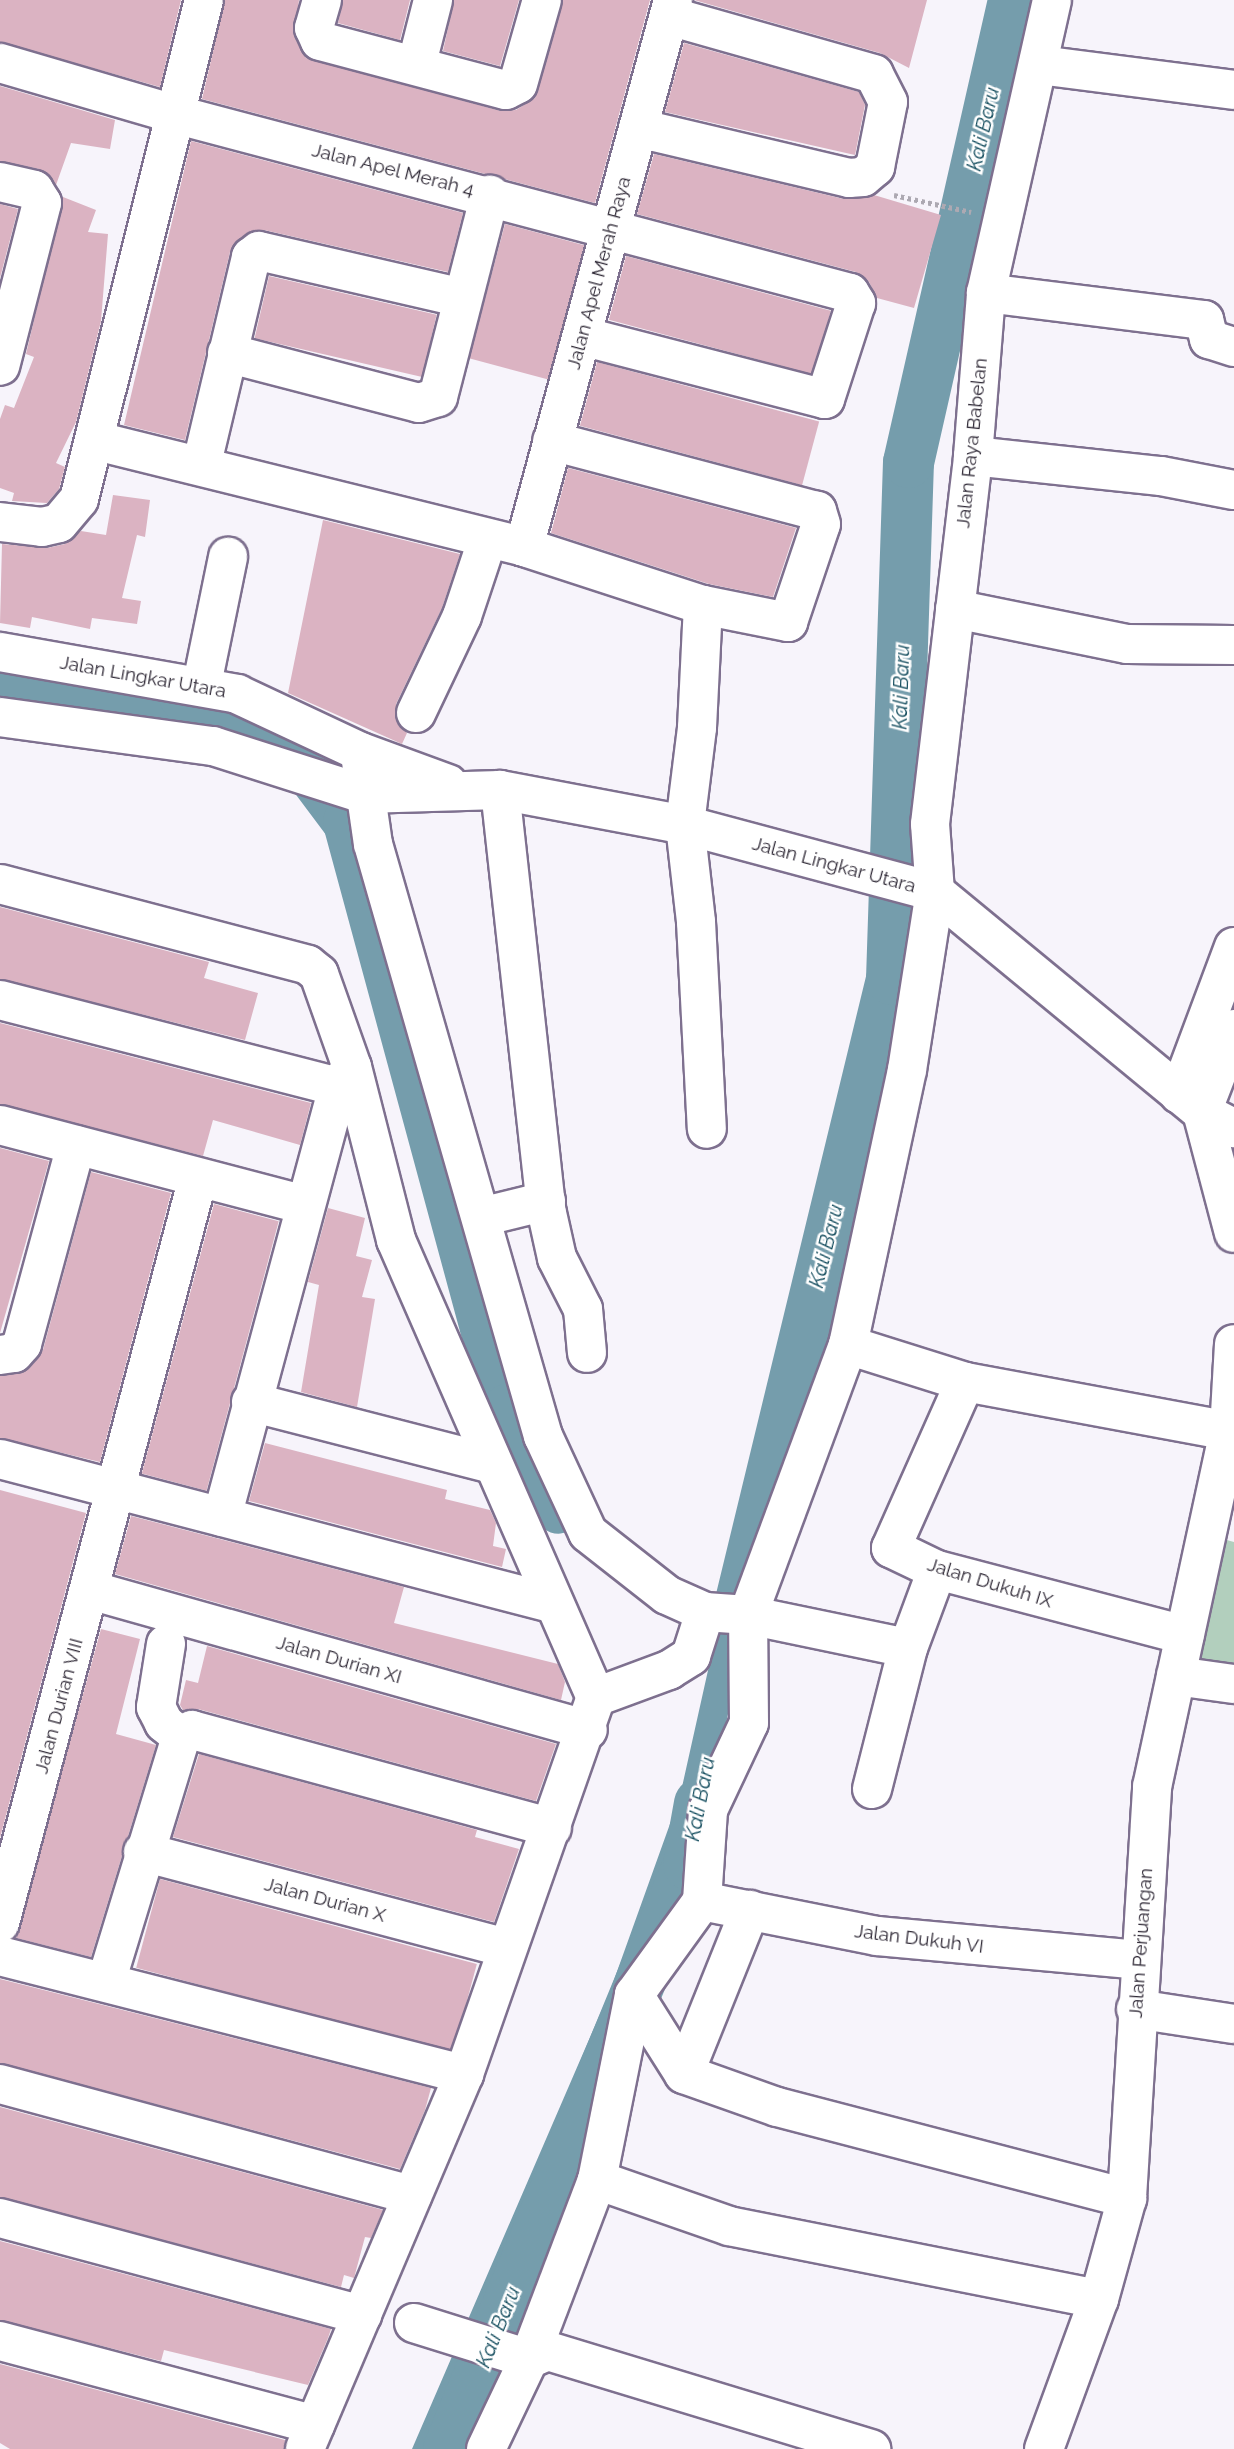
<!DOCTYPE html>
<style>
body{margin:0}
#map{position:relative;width:1234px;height:2449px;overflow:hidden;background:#f7f4fb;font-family:Raleway,sans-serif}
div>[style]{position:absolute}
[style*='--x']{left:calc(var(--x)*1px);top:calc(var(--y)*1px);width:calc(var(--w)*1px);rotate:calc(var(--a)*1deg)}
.green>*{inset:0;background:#b2cfbd}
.water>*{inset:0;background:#759dac}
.river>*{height:51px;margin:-25.5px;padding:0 25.5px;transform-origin:25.5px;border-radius:25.5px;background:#759dac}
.building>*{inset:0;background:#dbb3c2;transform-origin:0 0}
.path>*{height:4.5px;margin-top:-2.25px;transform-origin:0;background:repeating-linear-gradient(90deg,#ada9b2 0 3.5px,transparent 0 7px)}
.roads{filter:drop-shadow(2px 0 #7e708f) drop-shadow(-2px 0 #7e708f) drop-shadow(0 2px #7e708f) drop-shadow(0 -2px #7e708f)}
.minor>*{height:38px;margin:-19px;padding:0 19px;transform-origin:19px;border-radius:19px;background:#fff}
.major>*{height:38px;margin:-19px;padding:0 19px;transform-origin:19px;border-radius:19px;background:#fff}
span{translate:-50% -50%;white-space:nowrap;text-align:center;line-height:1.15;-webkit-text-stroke:5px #fff;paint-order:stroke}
.street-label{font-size:19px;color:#2f2936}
.water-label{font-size:21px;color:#174f60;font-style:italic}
</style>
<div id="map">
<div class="green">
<i style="clip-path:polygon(1223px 1539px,1234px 1542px,1234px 1673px,1192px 1668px)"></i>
</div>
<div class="water">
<i style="clip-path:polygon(719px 1621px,747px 1623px,708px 1810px,634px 1995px,521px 2245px,441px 2449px,412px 2449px,610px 1991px,680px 1796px)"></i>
</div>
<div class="river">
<i style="--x:0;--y:673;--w:185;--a:7.1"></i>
<i style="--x:184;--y:696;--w:102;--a:20"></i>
<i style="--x:280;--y:731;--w:114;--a:53.2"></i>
<i style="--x:348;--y:822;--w:608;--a:74.84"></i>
<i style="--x:507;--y:1409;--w:111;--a:62.7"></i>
<i style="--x:737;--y:1613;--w:652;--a:-76.35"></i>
<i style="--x:891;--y:979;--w:517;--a:-88.12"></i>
<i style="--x:908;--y:462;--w:474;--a:-77.2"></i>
<i style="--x:448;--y:2449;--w:632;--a:-67.69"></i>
<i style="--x:688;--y:1864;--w:62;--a:-79.8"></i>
</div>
<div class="building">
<i style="clip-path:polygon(0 0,181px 0,160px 87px,0 42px)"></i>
<i style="clip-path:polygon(225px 0,299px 0,294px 36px,306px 58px,501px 111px,516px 110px,535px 98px,563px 0,650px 0,595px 203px,202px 99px)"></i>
<i style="clip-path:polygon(343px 0,410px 0,400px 40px,338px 23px)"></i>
<i style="clip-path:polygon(454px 0,519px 0,500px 66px,443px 51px)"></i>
<i style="clip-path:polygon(694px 0,927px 0,909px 68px,880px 53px)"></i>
<i style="clip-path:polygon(684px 43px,859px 92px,865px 105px,855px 155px,665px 112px)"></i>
<i style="clip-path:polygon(0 86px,115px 120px,110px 149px,71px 143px,56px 185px,39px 169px,0 161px)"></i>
<i style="clip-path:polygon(191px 141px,463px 213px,448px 272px,264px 230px,238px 240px,230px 252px,185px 440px,124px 425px)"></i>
<i style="clip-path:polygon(654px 154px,844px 199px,874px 195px,941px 215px,914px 308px,877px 298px,869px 282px,856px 272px,637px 214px)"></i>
<i style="clip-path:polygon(63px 197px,96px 210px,88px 232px,108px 234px,101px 321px,76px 422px,56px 463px,65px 467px,59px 489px,47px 503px,12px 501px,14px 493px,0 488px,0 419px,5px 405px,14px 408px,34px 357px,26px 354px)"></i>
<i style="clip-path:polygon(0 204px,18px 209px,0 278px)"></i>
<i style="left:505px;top:224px;width:82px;height:139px;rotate:15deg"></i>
<i style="left:626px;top:256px;width:212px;height:66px;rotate:15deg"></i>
<i style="left:269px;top:276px;width:172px;height:64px;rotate:13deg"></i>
<i style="left:597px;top:362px;width:230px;height:66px;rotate:15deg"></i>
<i style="clip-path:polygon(568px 468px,796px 528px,773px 597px,709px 584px,551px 533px)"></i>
<i style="clip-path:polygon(113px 495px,150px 500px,145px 537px,137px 535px,122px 598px,141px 601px,137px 624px,92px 618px,90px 629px,32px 617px,30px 628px,0 623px,2px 544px,47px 548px,65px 544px,81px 531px,106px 535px)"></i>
<i style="clip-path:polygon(323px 520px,460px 554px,442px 608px,396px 704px,398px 725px,407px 733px,402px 744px,288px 693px)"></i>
<i style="clip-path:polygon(0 907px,209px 962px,204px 978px,258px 993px,245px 1040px,0 979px)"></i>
<i style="clip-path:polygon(0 1023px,311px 1103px,300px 1145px,213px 1120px,203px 1156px,0 1104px)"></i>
<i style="clip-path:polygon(0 1148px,49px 1161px,0 1333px)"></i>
<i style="clip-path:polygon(91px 1172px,171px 1193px,100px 1462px,0 1438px,0 1376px,30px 1368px,43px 1350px)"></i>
<i style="left:214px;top:1204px;width:67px;height:279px;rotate:15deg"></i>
<i style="clip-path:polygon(328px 1208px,365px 1218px,356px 1256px,372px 1260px,362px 1297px,375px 1299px,357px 1407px,301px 1392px,319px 1285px,308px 1282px)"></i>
<i style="clip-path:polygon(265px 1443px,447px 1490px,445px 1499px,490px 1510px,496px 1523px,493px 1546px,506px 1549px,502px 1567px,249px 1501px)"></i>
<i style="clip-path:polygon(0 1490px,86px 1513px,0 1838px)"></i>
<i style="clip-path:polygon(131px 1516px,404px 1587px,394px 1623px,558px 1664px,565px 1682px,561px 1700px,115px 1574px)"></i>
<i style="clip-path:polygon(101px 1629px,140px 1639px,116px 1734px,156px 1745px,91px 1957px,16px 1938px)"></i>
<i style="clip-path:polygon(207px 1646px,556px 1744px,536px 1801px,198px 1709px,183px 1710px,180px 1705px,186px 1680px,198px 1683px)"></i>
<i style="clip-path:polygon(199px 1754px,477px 1830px,475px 1837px,519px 1849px,494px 1922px,173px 1837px)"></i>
<i style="left:160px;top:1879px;width:328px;height:92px;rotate:15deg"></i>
<i style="clip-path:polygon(0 1979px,431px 2088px,425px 2110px,400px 2169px,0 2063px)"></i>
<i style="clip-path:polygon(0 2107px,383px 2210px,371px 2238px,365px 2237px,354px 2278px,344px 2275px,341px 2287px,0 2197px)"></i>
<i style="clip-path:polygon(0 2241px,331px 2329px,328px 2338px,308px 2385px,164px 2350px,161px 2361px,0 2320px)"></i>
<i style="clip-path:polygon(0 2364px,285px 2440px,284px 2449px,10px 2449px,0 2443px)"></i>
</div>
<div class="path">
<i style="--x:894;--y:195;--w:79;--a:12.4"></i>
</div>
<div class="roads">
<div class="minor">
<i style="--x:322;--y:0;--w:29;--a:106"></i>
<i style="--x:314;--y:28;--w:14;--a:65"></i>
<i style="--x:320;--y:41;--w:192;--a:14.8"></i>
<i style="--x:506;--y:90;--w:13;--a:-27"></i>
<i style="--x:518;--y:84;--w:87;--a:-74.1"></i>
<i style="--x:0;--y:63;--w:181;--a:16.3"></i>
<i style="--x:174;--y:114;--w:699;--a:14.83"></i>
<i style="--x:850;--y:293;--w:12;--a:59"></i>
<i style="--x:856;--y:303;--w:101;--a:107.9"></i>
<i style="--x:825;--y:399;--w:251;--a:-165.5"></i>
<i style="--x:417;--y:63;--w:65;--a:-75.7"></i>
<i style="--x:1040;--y:65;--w:196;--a:7.3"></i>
<i style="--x:638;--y:128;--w:217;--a:13.3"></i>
<i style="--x:849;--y:178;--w:14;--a:-4"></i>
<i style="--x:863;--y:177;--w:16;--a:-40"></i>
<i style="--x:875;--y:167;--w:66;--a:-78.7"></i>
<i style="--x:888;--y:102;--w:31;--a:-117"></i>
<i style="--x:874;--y:74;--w:213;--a:-164.2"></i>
<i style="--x:0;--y:182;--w:35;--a:13"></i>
<i style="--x:34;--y:190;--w:15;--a:58"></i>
<i style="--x:42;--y:203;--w:168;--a:104.4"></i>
<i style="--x:986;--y:293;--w:220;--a:7.1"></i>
<i style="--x:1204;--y:320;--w:20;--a:75"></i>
<i style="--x:1209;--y:339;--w:26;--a:18"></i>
<i style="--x:227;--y:353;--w:198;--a:14.6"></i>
<i style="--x:419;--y:403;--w:20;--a:-18"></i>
<i style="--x:438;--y:397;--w:209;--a:-75.6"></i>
<i style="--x:97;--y:441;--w:440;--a:13.9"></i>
<i style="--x:524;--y:547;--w:188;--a:18"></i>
<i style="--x:703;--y:605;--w:87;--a:11.3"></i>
<i style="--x:788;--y:622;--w:103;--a:-71.4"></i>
<i style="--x:821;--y:524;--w:14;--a:-107"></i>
<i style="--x:817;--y:511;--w:274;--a:-165.2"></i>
<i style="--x:973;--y:456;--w:189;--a:6.1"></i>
<i style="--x:1161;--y:476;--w:74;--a:10.9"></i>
<i style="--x:202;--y:463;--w:212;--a:-76.6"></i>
<i style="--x:251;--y:257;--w:10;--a:-37"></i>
<i style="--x:259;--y:251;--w:208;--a:13"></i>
<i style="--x:0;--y:522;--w:42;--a:6.8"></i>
<i style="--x:42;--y:527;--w:17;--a:-13"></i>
<i style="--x:59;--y:523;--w:31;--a:-50"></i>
<i style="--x:79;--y:499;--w:514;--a:-75.94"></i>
<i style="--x:524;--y:547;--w:567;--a:-74.76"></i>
<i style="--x:703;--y:605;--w:123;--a:92.8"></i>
<i style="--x:697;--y:728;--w:98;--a:97.1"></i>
<i style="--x:685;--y:825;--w:98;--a:83.5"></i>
<i style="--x:696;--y:922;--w:207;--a:87"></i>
<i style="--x:955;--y:609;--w:176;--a:11.5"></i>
<i style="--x:1127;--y:644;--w:107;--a:0.5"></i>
<i style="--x:202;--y:684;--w:130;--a:-78.4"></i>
<i style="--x:416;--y:713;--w:107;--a:-64.6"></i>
<i style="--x:462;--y:616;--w:82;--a:-71.6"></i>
<i style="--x:361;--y:761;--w:84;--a:81.8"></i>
<i style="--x:373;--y:844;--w:616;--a:73.98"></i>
<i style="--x:543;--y:1436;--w:107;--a:65.1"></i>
<i style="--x:588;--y:1533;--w:100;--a:38.1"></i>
<i style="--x:667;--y:1595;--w:42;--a:24.1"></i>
<i style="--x:500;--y:790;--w:426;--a:83.7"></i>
<i style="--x:547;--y:1213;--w:46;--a:77.5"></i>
<i style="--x:557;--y:1258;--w:57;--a:63"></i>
<i style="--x:583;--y:1309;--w:44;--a:84.8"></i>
<i style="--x:0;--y:884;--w:318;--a:14.7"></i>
<i style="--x:308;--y:965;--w:14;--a:39"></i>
<i style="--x:319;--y:974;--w:99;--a:70.5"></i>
<i style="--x:352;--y:1067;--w:179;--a:75.7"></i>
<i style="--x:396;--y:1240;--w:499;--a:66.4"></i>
<i style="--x:596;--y:1697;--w:399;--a:109.3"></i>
<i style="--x:464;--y:2074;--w:407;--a:113"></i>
<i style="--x:0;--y:1000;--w:349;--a:14.4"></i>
<i style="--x:1234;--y:1029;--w:89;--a:111.1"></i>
<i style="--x:1202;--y:1112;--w:36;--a:27"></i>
<i style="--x:1179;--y:1094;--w:157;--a:-69.5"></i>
<i style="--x:0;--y:1125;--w:314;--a:14.7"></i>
<i style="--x:481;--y:1217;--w:67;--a:-13.8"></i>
<i style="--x:848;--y:1345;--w:123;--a:17.5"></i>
<i style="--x:965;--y:1382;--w:269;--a:10.5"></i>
<i style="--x:0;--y:1355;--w:14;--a:-8"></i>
<i style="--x:14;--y:1353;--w:12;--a:-48"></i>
<i style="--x:22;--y:1344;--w:206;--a:-74.8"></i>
<i style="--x:965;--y:1382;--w:182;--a:114"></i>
<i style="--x:891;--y:1548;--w:51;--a:25.6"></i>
<i style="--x:937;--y:1570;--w:256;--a:14.7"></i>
<i style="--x:251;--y:1402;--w:249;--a:14.4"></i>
<i style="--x:0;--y:1459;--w:570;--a:14.65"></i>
<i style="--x:222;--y:1517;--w:445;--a:-74.9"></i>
<i style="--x:338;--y:1087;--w:24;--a:-55"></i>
<i style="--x:90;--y:1590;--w:517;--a:15.7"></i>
<i style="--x:166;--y:1644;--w:64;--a:99"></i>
<i style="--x:156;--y:1707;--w:18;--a:63"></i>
<i style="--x:164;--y:1723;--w:22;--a:39"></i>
<i style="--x:1176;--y:1676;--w:59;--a:7.9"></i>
<i style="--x:596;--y:1697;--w:78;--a:-20.3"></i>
<i style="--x:669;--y:1670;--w:26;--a:-32"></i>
<i style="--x:691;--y:1656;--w:46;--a:-72.3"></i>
<i style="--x:705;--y:1612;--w:43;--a:4"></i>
<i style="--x:748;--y:1615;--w:163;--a:11.7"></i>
<i style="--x:872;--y:1789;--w:146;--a:-75.7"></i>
<i style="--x:908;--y:1648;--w:83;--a:-69.6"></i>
<i style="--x:143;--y:1852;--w:376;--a:14.8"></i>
<i style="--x:702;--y:1901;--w:178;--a:11.3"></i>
<i style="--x:877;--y:1936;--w:263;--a:5.2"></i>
<i style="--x:0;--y:1923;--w:771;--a:-75.12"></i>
<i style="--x:0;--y:1956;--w:479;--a:14.3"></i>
<i style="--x:106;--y:1982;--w:256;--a:-73"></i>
<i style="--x:181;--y:1737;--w:13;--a:-32"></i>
<i style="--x:192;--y:1730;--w:373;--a:15.2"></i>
<i style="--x:634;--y:1995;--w:93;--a:57.7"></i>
<i style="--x:684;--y:2074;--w:99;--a:19.5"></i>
<i style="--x:777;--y:2107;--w:362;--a:14.6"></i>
<i style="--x:1136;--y:2009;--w:99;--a:8.7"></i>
<i style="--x:684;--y:2074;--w:177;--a:-68.1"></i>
<i style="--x:0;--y:2084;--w:427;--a:15.1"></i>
<i style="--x:597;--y:2180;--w:140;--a:19.2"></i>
<i style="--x:729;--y:2226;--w:377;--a:11.2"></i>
<i style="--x:0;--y:2218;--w:375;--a:15"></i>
<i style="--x:414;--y:2323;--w:121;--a:17.4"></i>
<i style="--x:529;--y:2359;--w:21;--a:-23"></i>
<i style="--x:548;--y:2351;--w:338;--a:16.9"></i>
<i style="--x:0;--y:2341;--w:326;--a:14.9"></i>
<i style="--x:486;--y:2449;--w:100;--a:-64.5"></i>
<i style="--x:529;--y:2359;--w:191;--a:-69.2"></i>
<i style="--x:597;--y:2180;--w:189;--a:-78.7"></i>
<i style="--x:634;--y:1995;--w:116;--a:-54.1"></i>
<i style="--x:702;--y:1901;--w:91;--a:-86.2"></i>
<i style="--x:708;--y:1810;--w:96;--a:-64.8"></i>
<i style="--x:749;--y:1723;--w:108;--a:-90.5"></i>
<i style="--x:748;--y:1615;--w:288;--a:-69.7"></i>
<i style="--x:848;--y:1345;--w:281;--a:-77.9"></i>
<i style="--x:907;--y:1070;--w:180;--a:-81.1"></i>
</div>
<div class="major">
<i style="--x:0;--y:652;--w:241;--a:10"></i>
<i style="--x:237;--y:694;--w:137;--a:25.1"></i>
<i style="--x:361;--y:752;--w:93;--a:20.2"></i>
<i style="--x:0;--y:717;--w:215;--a:7.8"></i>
<i style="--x:213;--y:746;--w:157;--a:17.7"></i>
<i style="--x:363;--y:794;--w:137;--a:-1.7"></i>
<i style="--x:500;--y:790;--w:188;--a:10.7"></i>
<i style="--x:685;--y:825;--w:259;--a:15"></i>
<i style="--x:935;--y:892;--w:346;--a:39.5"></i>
<i style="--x:1202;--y:1112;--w:125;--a:75.2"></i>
<i style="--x:935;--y:892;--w:68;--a:-94.2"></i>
<i style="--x:930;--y:824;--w:371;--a:-83.3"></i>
<i style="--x:973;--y:456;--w:164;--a:-85.4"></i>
<i style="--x:986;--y:293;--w:300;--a:-77.3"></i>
<i style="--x:1044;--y:2449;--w:160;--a:-69.9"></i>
<i style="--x:1099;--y:2299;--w:105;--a:-74.5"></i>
<i style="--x:1127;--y:2198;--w:412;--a:-86.5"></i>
<i style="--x:1152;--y:1787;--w:364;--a:-77.8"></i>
<i style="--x:1229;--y:1431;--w:87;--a:-86.7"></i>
</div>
</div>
<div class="street-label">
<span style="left:393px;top:170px;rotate:14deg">Jalan Apel Merah 4</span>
<span style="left:599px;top:273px;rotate:-75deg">Jalan Apel Merah Raya</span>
<span style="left:972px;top:443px;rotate:-84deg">Jalan Raya Babelan</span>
<span style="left:143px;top:677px;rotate:10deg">Jalan Lingkar Utara</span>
<span style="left:834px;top:865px;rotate:15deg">Jalan Lingkar Utara</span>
<span style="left:990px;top:1583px;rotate:17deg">Jalan Dukuh IX</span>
<span style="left:339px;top:1660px;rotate:16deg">Jalan Durian XI</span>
<span style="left:59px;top:1706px;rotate:-75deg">Jalan Durian VIII</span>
<span style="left:325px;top:1900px;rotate:15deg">Jalan Durian X</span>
<span style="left:919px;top:1939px;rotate:7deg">Jalan Dukuh VI</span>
<span style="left:1141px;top:1943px;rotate:-86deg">Jalan Perjuangan</span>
</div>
<div class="water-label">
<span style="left:983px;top:129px;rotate:-77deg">Kali Baru</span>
<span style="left:901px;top:687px;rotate:-88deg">Kali Baru</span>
<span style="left:826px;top:1246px;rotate:-76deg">Kali Baru</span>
<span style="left:700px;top:1799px;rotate:-79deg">Kali Baru</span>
<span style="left:498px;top:2327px;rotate:-68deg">Kali Baru</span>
</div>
</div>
